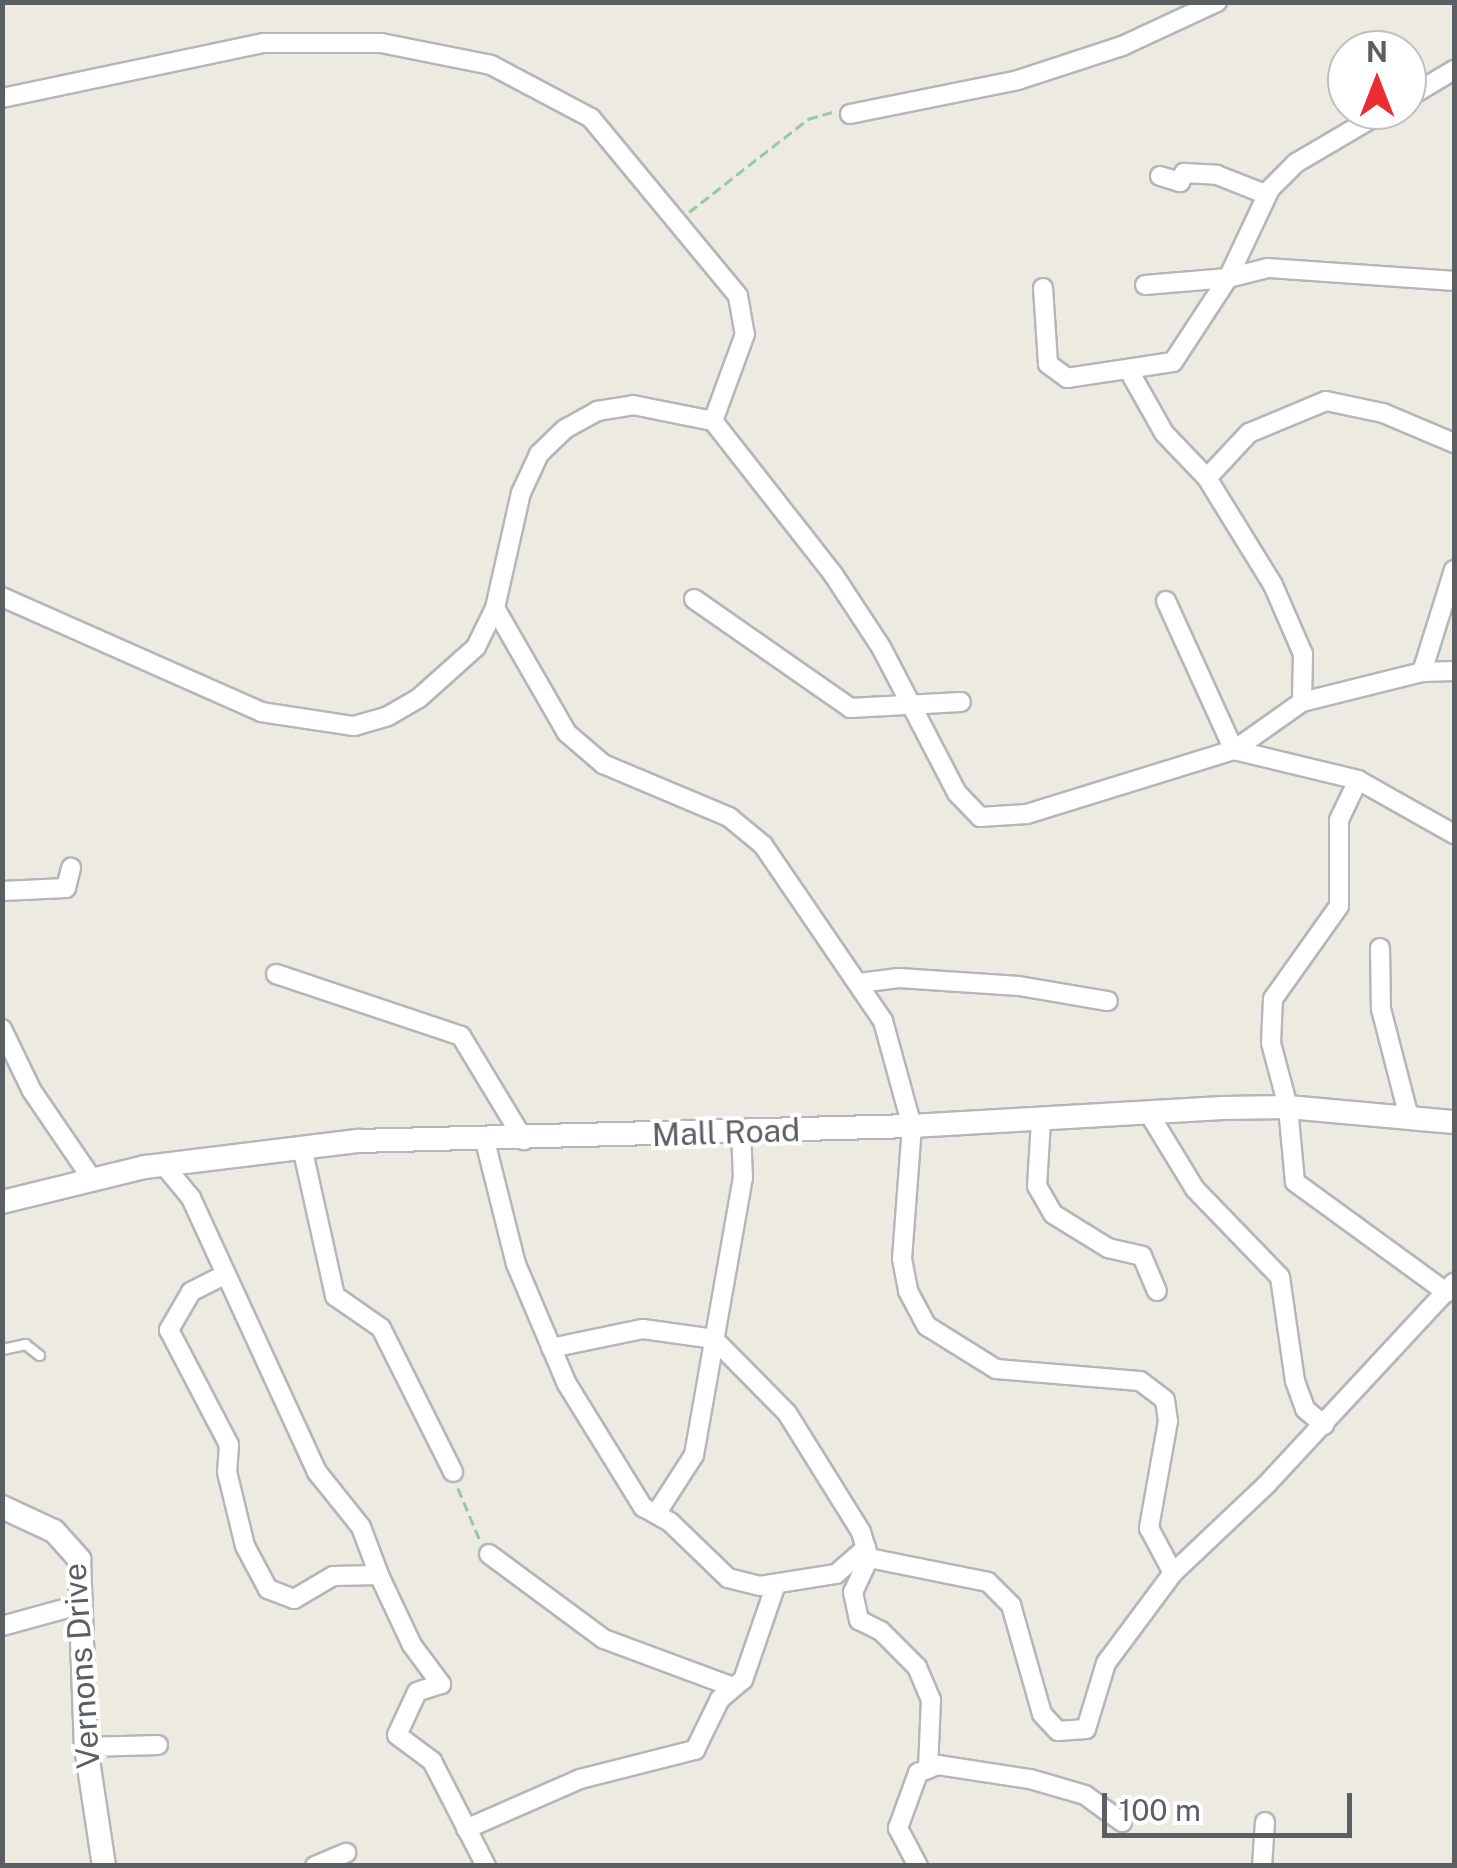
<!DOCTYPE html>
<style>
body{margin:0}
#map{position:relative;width:1457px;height:1868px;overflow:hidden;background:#edeae2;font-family:"Public Sans",sans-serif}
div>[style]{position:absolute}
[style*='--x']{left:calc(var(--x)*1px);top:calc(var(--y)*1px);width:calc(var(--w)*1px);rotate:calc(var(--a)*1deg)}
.path>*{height:2.5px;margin-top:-1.25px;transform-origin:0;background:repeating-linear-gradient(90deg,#98c9a1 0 10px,transparent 0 15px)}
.roads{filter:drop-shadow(2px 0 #b3b6ba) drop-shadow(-2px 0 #b3b6ba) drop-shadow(0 2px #b3b6ba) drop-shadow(0 -2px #b3b6ba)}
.service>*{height:9px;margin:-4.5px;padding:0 4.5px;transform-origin:4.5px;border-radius:4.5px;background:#fff}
.minor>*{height:18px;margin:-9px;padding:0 9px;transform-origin:9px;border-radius:9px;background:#fff}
.tertiary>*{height:22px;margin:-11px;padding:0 11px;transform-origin:11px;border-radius:11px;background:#fff}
span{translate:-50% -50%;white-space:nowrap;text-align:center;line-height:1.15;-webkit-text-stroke:8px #fff;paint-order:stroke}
.street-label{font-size:32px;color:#5a5f63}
.frame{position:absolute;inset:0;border:5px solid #5a5f63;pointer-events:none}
.north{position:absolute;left:1327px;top:30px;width:100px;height:100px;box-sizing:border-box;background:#fff;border:2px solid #bdbfc1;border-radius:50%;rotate:0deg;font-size:28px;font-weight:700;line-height:40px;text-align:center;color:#5a5f63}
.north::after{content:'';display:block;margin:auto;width:35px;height:45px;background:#e92d30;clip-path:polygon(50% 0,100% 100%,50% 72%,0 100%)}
.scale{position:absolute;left:1102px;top:1793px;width:250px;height:45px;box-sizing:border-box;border:5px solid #5a5f63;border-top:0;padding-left:12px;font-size:30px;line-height:35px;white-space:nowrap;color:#5a5f63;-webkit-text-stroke:8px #fff;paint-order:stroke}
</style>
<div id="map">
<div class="path">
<i style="--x:689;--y:212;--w:151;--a:-38"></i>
<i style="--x:808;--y:119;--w:26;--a:-16"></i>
<i style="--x:458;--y:1488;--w:56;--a:67.1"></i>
</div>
<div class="roads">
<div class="service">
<i style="--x:2;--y:1349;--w:24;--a:-12"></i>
<i style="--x:25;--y:1344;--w:18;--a:38"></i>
</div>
<div class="minor">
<i style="--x:2;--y:98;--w:267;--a:-11.9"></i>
<i style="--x:263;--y:43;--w:118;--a:0"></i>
<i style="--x:381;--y:43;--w:112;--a:11.3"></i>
<i style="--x:491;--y:65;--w:113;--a:27.9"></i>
<i style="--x:591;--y:118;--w:231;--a:50.4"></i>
<i style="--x:738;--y:296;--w:39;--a:80"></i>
<i style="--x:745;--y:334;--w:93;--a:110.2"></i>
<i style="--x:1407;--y:98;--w:55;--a:-30.8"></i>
<i style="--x:850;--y:114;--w:171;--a:-11.4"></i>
<i style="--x:1018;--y:80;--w:109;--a:-18.1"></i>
<i style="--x:1122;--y:46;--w:105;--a:-24.9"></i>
<i style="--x:1160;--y:176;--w:21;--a:17"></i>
<i style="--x:1180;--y:182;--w:10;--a:-66"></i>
<i style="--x:1184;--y:173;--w:33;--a:3"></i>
<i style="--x:1217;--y:175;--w:52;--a:21.6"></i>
<i style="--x:1145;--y:285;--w:83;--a:-4.8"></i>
<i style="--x:1228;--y:278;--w:98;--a:-64.7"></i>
<i style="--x:1270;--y:189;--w:37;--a:-45"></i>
<i style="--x:1296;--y:163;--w:104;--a:-30.5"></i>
<i style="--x:1043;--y:288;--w:76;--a:86.2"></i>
<i style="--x:1048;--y:364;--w:24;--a:36"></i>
<i style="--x:1067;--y:378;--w:107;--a:-8.6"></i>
<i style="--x:1173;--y:362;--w:100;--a:-56.8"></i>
<i style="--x:1228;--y:278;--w:41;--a:-14"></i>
<i style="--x:1268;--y:268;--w:186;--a:4"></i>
<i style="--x:1128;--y:369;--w:73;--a:60.6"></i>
<i style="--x:1164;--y:433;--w:62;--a:46.3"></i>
<i style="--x:1207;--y:478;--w:126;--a:58.3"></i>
<i style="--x:1273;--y:585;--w:75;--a:66.5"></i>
<i style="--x:1303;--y:654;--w:48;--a:91.2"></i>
<i style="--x:713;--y:421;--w:194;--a:51.9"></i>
<i style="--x:833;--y:574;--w:87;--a:56.7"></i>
<i style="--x:881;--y:647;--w:165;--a:62.5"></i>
<i style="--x:957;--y:793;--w:33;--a:46"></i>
<i style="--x:980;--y:817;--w:47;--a:-3.7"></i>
<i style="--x:1027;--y:814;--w:217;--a:-17.2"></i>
<i style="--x:1234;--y:750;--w:83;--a:-35.2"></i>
<i style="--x:1302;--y:702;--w:124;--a:-14"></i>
<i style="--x:1422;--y:672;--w:32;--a:-2"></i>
<i style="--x:1207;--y:478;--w:62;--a:-47"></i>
<i style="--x:1249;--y:433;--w:83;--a:-22.6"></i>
<i style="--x:1326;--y:401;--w:58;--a:11.9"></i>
<i style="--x:1383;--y:413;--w:77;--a:22.9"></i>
<i style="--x:2;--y:597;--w:283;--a:23.9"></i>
<i style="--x:261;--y:712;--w:94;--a:8.6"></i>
<i style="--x:354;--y:726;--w:35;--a:-16"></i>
<i style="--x:388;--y:716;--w:36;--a:-30"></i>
<i style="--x:419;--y:698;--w:76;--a:-41.8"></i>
<i style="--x:476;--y:647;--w:43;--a:-64"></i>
<i style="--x:495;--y:608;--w:118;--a:-77.3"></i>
<i style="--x:521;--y:493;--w:43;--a:-65.2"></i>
<i style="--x:539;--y:454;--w:36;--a:-44"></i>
<i style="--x:565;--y:429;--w:37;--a:-29"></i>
<i style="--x:597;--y:411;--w:36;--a:-9"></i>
<i style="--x:633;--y:405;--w:82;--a:11.3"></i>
<i style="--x:694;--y:599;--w:190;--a:34.9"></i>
<i style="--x:850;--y:708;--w:111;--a:-3.1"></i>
<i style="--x:1166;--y:601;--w:164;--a:65.5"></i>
<i style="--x:495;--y:608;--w:144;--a:60.1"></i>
<i style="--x:567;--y:733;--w:48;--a:40.7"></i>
<i style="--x:603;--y:764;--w:137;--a:22.8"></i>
<i style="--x:729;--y:817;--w:44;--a:39.5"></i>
<i style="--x:763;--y:845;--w:213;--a:55.7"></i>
<i style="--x:883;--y:1021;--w:109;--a:74.6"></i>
<i style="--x:912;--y:1126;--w:133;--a:94.3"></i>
<i style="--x:902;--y:1259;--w:33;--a:79"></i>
<i style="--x:908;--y:1291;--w:40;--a:62"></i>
<i style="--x:927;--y:1326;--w:81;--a:31.9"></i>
<i style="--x:996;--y:1369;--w:144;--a:4.8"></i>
<i style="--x:1140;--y:1381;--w:31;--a:37"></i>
<i style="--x:1165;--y:1400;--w:21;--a:82"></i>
<i style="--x:1168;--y:1421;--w:109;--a:100.1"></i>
<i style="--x:1149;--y:1528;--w:51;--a:61.9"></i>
<i style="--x:1422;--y:672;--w:107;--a:-72.6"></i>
<i style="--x:1234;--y:750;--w:128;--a:13.6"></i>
<i style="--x:1358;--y:780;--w:110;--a:29.4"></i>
<i style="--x:1358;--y:780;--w:44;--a:115.4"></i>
<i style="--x:1339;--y:820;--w:86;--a:90"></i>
<i style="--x:1339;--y:906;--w:114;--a:125.4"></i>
<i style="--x:1273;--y:999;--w:44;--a:92.6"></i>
<i style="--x:1271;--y:1043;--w:66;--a:75.1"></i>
<i style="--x:1288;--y:1107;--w:75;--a:84.7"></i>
<i style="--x:1295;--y:1182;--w:188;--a:36.1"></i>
<i style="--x:2;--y:891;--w:64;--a:-2.7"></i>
<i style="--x:66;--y:888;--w:21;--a:-76"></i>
<i style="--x:1380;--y:948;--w:61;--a:89.1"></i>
<i style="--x:1381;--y:1009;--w:112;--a:75.5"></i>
<i style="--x:276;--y:974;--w:195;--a:18.5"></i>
<i style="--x:461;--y:1036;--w:122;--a:58.8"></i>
<i style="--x:859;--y:983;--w:40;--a:-7.1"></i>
<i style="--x:899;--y:978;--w:120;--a:3.8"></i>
<i style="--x:1019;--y:986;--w:90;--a:9.6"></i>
<i style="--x:2;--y:1029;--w:69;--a:64.2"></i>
<i style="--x:32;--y:1091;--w:107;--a:55.7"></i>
<i style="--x:1148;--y:1112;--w:90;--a:58.6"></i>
<i style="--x:1195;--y:1189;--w:122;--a:46"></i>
<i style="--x:1280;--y:1277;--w:105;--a:81.8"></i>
<i style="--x:1295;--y:1381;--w:30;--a:70"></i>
<i style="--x:1305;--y:1409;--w:25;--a:40"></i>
<i style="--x:1041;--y:1121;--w:65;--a:93.5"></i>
<i style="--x:1037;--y:1186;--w:32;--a:60"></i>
<i style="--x:1053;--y:1214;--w:65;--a:31.7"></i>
<i style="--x:1108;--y:1248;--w:35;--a:13"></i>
<i style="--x:1142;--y:1256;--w:38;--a:67"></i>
<i style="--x:485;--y:1141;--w:127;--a:75.9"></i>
<i style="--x:516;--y:1264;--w:130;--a:67"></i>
<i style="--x:567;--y:1384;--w:145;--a:58.3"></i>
<i style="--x:643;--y:1507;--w:31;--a:29"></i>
<i style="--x:670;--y:1522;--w:81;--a:44"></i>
<i style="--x:728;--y:1578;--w:33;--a:14"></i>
<i style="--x:760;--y:1586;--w:77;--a:-9"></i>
<i style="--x:836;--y:1574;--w:40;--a:-41"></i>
<i style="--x:302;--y:1147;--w:153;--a:77.5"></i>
<i style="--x:335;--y:1296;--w:56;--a:34.8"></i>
<i style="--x:381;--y:1328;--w:161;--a:63.4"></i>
<i style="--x:163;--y:1164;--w:44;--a:50.5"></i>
<i style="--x:191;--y:1198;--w:302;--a:65.3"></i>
<i style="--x:317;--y:1472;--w:70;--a:51.3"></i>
<i style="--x:361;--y:1527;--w:51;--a:69.4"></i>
<i style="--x:224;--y:1275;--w:37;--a:153"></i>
<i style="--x:191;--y:1292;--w:44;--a:120.1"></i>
<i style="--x:169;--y:1330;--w:130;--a:62.4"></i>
<i style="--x:229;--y:1445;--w:27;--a:94"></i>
<i style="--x:227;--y:1472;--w:76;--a:76.3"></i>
<i style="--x:245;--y:1546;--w:49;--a:61.9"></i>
<i style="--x:268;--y:1589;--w:28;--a:21"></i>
<i style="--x:294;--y:1599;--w:45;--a:-30.5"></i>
<i style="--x:333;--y:1576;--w:46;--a:-1.2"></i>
<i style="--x:379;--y:1575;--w:77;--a:64.8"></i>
<i style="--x:412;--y:1645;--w:49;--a:53.4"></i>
<i style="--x:441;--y:1684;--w:25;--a:162"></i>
<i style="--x:417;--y:1692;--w:47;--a:114.9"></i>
<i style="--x:397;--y:1735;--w:44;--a:36.6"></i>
<i style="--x:432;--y:1761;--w:118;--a:62.8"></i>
<i style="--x:551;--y:1348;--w:94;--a:-11.7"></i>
<i style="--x:643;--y:1329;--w:72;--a:8"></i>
<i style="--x:714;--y:1339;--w:104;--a:45.4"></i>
<i style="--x:787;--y:1413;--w:140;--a:58.1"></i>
<i style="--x:861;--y:1532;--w:27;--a:73"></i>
<i style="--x:869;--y:1558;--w:38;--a:115"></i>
<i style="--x:853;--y:1592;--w:29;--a:78"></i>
<i style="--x:859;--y:1620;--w:25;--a:27"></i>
<i style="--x:881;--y:1631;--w:51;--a:45"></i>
<i style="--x:917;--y:1667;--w:36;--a:67"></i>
<i style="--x:931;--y:1700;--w:69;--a:92.5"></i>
<i style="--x:656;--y:1514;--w:70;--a:-57.2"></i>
<i style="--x:694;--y:1455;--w:281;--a:-80"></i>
<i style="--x:743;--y:1178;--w:45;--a:-92.5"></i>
<i style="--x:489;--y:1554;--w:143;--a:36.5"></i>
<i style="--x:604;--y:1639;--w:138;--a:20.4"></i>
<i style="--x:869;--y:1558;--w:121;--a:11.4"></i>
<i style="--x:988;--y:1582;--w:33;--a:45"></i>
<i style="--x:1011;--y:1605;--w:113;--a:74.1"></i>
<i style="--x:1042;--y:1714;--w:23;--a:47"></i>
<i style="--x:1058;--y:1731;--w:28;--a:-4"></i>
<i style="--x:1086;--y:1729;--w:69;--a:-73.1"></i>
<i style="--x:1106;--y:1663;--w:112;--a:-53.3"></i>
<i style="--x:1173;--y:1573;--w:129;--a:-43.4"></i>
<i style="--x:1267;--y:1484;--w:275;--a:-47.1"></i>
<i style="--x:2;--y:1626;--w:83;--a:-15.4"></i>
<i style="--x:86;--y:1747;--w:72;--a:-1.6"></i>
<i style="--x:466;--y:1829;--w:124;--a:-23.7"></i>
<i style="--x:580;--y:1779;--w:119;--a:-14.2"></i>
<i style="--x:695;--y:1750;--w:57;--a:-63.9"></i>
<i style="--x:720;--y:1699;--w:30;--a:-40"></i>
<i style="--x:743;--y:1680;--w:98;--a:-71"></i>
<i style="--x:315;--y:1866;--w:34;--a:-23"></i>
<i style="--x:918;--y:1866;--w:43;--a:-117.8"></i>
<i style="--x:898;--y:1828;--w:59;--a:-70"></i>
<i style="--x:918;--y:1773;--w:22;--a:-22"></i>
<i style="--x:938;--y:1765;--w:93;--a:8.7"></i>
<i style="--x:1030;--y:1779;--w:57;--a:16.2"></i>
<i style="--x:1085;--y:1795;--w:46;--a:36.1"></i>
<i style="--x:1262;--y:1866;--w:44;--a:-86.1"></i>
</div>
<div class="tertiary">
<i style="--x:2;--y:1202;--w:147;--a:-13.8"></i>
<i style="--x:145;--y:1167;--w:215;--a:-7"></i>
<i style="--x:358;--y:1141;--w:554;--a:-1.55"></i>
<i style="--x:912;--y:1126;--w:311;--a:-3.3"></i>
<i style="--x:1222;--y:1108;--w:66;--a:-0.9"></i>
<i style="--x:1288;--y:1107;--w:167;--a:5.2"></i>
<i style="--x:2;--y:1507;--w:57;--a:24.8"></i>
<i style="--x:54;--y:1531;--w:38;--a:48"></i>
<i style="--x:79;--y:1559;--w:188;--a:87.9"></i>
<i style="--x:86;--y:1747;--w:120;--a:81.4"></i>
</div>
</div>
<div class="street-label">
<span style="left:726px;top:1133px;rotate:-2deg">Mall Road</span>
<span style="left:82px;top:1666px;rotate:-94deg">Vernons Drive</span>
</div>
<div class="frame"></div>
<div class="north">N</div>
<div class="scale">100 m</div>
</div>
